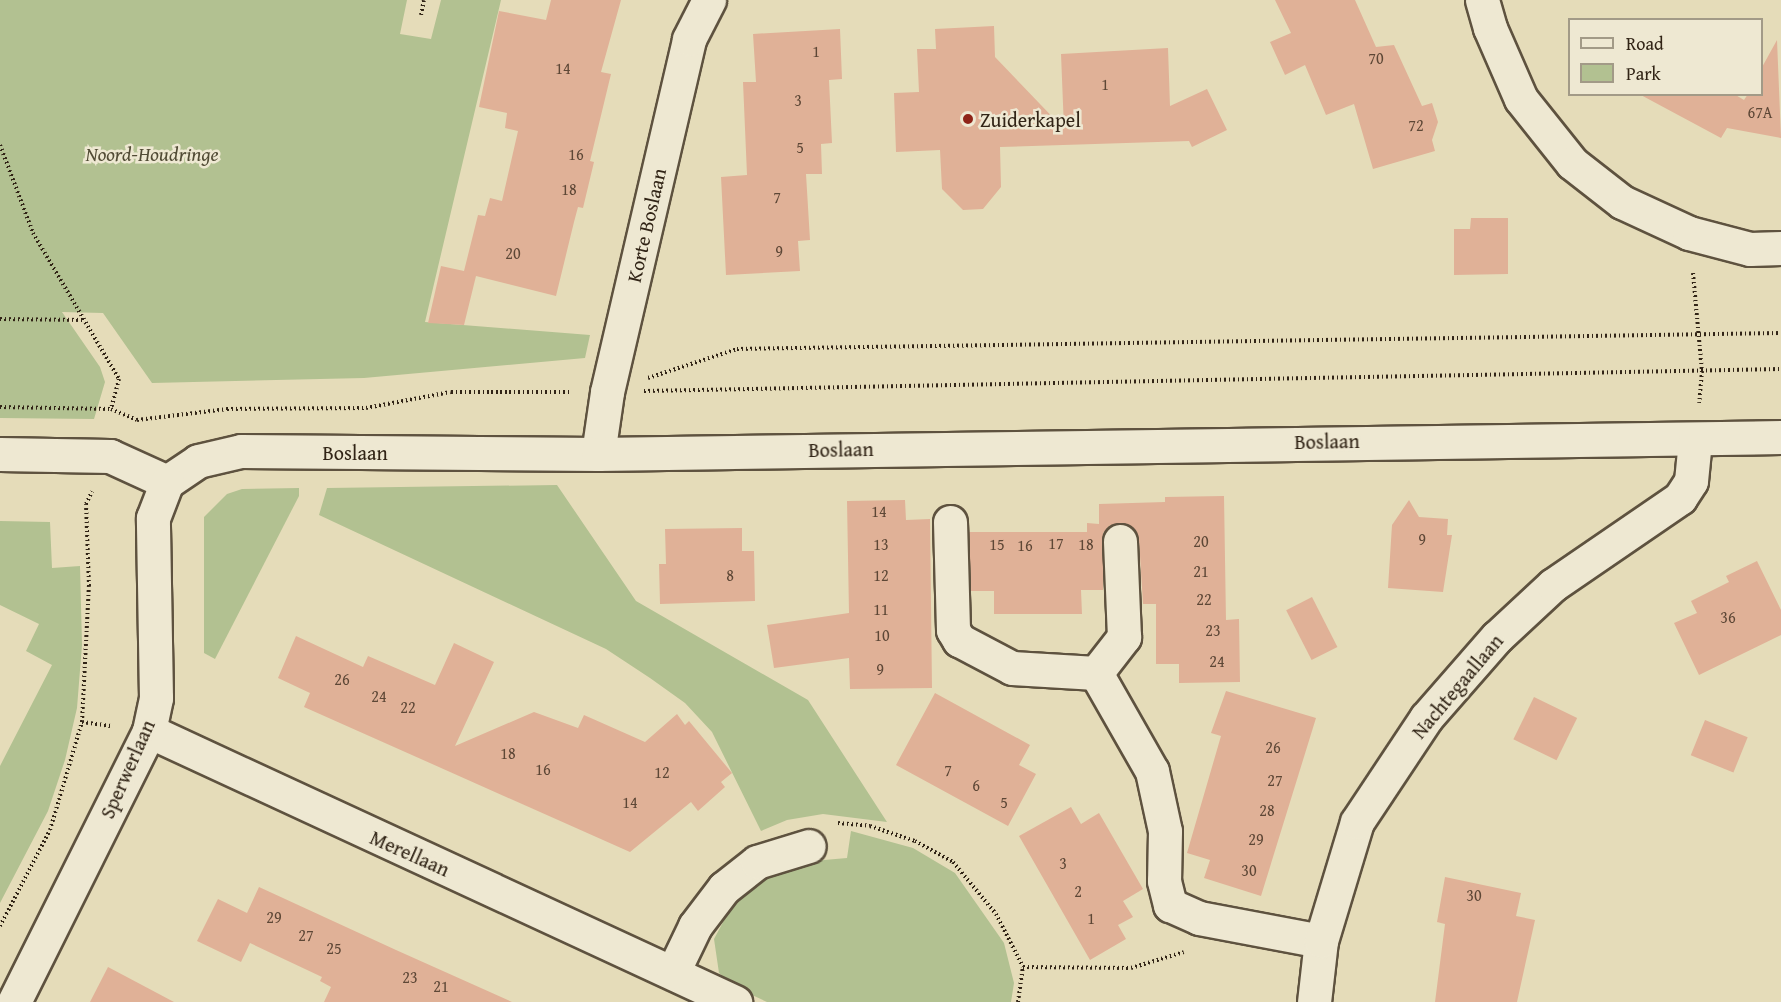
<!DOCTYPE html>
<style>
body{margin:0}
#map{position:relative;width:1781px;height:1002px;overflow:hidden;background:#e5dcb9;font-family:"Gentium Book Plus",serif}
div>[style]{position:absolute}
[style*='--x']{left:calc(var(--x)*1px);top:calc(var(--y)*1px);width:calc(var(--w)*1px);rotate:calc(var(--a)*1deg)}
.green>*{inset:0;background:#b2c191}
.building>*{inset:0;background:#e0b197;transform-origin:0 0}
.path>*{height:4px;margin-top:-2px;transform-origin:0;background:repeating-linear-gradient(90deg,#312416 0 1.5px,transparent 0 4.5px)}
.roads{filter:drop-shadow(2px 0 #5e523f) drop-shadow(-2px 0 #5e523f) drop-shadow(0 2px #5e523f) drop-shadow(0 -2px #5e523f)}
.minor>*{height:33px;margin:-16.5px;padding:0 16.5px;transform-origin:16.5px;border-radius:16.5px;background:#eee8d2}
.dots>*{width:16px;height:16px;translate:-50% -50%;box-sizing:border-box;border:3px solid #eee8d2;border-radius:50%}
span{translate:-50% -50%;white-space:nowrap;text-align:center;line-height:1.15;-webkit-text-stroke:5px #eee8d2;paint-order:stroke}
.number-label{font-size:16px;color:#5d4736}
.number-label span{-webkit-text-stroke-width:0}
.poi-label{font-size:20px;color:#312416}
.left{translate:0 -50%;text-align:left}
.park-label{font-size:20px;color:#514b35;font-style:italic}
.street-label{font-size:20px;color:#312416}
.legend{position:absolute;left:1568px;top:18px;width:195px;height:78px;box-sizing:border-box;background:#eee8d2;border:2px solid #a29a87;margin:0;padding:8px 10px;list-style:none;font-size:18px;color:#312416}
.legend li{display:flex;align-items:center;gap:12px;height:30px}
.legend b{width:30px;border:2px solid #a29a87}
</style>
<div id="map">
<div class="green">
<i style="clip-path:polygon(0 0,407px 0,400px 34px,431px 39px,441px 0,501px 0,425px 322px,590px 335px,585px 358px,364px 378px,152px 383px,103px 313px,62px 312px,100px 367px,105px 382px,94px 419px,0 418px)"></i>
<i style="clip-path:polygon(557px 485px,636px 601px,808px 700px,887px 822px,823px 814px,787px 820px,761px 831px,712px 732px,685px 703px,650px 678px,606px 649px,319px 515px,327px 488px)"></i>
<i style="clip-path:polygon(299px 488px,299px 496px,215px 659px,204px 653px,204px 517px,227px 494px,242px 489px)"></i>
<i style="clip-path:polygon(0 521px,50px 522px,52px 568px,80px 566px,82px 645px,77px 708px,65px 760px,48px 811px,0 903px,0 766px,52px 665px,26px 651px,39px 624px,0 605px)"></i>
<i style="clip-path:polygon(851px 831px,913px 848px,955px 873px,1004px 943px,1014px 983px,1011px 1002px,767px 1002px,737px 988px,719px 973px,714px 939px,736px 898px,790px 863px,847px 858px)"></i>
</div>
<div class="building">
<i style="clip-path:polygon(551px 0,621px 0,601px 72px,611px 74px,590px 161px,594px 162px,583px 208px,578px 207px,574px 222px,556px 296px,476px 276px,464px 325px,428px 323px,441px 266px,464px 271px,478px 215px,485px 216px,490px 198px,502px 201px,518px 131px,505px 128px,507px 113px,479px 107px,499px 11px,546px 20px)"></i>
<i style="clip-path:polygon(1275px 0,1355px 0,1376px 47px,1394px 45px,1422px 106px,1432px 103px,1438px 122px,1432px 140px,1435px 151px,1373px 169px,1354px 104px,1326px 115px,1305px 65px,1285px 75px,1270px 42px,1291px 33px)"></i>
<i style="clip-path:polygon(994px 26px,995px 57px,1064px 129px,1061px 54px,1168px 48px,1170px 106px,1207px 89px,1227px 130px,1192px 147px,1189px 141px,1000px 147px,1001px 187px,983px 209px,963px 210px,942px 189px,940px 150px,896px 152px,894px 93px,919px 92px,917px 49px,936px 49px,935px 29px)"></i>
<i style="clip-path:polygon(840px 29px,842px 79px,829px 80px,832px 143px,821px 144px,822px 174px,806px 174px,810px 240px,798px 241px,800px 271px,726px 275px,721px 177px,747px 175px,743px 82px,756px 82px,753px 34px)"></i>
<i style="clip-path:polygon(1777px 40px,1781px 138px,1727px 128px,1721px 138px,1639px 94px,1734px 94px,1744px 100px,1748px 94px,1761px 94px,1761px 69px)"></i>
<i style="clip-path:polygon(1471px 218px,1508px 218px,1508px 274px,1454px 275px,1454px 229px,1470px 229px)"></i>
<i style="clip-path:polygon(1224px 496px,1226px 620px,1239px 619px,1240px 682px,1179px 683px,1179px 664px,1156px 664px,1156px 604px,1143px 604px,1139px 540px,1128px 524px,1110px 525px,1103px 533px,1103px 590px,1081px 590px,1082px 614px,994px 614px,994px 591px,971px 591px,969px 532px,1087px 532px,1087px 523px,1099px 524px,1099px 504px,1165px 502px,1165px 497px)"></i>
<i style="clip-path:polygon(905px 500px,906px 520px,930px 519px,932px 688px,850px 689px,849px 658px,774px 668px,767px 625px,849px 613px,847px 501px)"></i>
<i style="clip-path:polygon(1409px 500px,1419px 517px,1448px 519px,1447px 535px,1452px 535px,1443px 592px,1388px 588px,1392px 525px)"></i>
<i style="clip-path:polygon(742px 528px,742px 551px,754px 551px,755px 601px,660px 604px,659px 564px,666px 564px,665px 529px)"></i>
<i style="clip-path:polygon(1757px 561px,1781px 610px,1781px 635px,1699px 675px,1674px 623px,1697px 613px,1691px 601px,1729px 582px,1726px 576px)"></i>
<i style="left:1312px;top:597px;width:56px;height:29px;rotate:63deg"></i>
<i style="clip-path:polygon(296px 636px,363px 667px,368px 656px,435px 685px,454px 643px,494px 662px,455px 746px,534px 712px,578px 728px,584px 715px,645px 742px,677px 714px,685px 725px,689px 721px,732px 773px,721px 782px,725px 787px,698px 811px,691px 802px,630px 852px,304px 707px,310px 693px,278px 678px)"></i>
<i style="clip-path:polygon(1226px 691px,1316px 718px,1261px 896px,1204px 878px,1210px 860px,1187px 853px,1221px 736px,1211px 733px)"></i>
<i style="clip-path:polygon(935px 693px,1030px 745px,1019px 765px,1036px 774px,1008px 826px,896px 765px)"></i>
<i style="left:1534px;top:697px;width:48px;height:47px;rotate:26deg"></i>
<i style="left:1705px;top:720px;width:46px;height:38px;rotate:22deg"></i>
<i style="clip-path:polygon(1071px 807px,1081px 824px,1099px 813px,1143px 889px,1123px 901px,1133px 917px,1118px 925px,1126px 939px,1090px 960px,1019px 836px)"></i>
<i style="clip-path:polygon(1445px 877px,1521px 893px,1516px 916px,1535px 920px,1517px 1002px,1435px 1002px,1445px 924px,1437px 922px)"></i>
<i style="clip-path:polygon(259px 887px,396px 950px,512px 1002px,324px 1002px,331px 987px,320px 981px,322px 977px,250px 943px,241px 962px,197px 941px,218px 899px,247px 913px)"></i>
<i style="clip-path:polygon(108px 967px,174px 1002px,90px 1002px)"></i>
</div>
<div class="path">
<i style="--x:421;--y:15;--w:15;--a:-79"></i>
<i style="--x:0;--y:145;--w:94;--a:69.4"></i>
<i style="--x:33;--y:233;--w:169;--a:59.5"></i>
<i style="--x:119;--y:379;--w:31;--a:105"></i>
<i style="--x:1693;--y:273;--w:98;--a:84.8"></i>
<i style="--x:1702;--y:371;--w:32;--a:95"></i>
<i style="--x:0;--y:319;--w:85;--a:0.7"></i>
<i style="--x:648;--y:378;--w:94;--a:-18"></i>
<i style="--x:737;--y:349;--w:1044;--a:-0.88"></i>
<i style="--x:644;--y:391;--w:1137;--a:-1.11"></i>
<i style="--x:0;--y:407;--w:111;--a:1"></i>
<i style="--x:111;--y:409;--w:28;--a:23"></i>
<i style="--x:137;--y:420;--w:91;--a:-7"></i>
<i style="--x:227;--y:409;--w:139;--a:-0.4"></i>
<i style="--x:366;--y:408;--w:86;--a:-10.7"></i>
<i style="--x:451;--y:392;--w:120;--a:0"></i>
<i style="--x:82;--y:722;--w:29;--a:8"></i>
<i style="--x:838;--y:823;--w:32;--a:5"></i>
<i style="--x:870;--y:826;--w:47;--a:18.4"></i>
<i style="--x:915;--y:841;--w:43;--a:28.9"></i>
<i style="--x:953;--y:862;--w:67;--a:50.4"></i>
<i style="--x:996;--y:914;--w:59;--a:63"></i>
<i style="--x:1023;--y:967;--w:108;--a:0.5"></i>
<i style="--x:1131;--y:968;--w:55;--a:-16.8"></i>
<i style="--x:0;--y:926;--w:108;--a:-62.5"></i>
<i style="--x:50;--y:830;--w:113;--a:-73.5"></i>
<i style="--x:82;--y:722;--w:136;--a:-87.1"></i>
<i style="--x:89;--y:586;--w:82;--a:-92.1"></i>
<i style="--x:86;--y:504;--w:14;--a:-65"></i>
<i style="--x:1018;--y:1002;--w:35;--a:-82"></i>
</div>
<div class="roads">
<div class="minor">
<i style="--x:1482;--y:0;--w:29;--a:74"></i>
<i style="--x:1490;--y:28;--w:77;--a:66.4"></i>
<i style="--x:1521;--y:99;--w:82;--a:51.4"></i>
<i style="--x:1572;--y:163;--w:63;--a:38"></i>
<i style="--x:1622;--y:202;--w:74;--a:24.8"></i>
<i style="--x:1689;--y:233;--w:63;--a:14.7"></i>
<i style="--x:1750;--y:249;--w:31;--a:-2"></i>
<i style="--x:0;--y:454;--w:110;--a:1"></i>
<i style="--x:110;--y:456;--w:63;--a:24.5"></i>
<i style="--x:598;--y:454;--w:63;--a:-81.7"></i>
<i style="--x:607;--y:392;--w:362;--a:-76.9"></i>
<i style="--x:689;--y:39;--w:44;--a:-62.9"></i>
<i style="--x:167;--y:482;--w:37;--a:-34"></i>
<i style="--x:198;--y:461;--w:44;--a:-13.1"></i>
<i style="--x:241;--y:451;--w:357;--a:0.5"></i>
<i style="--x:598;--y:454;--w:1183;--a:-0.82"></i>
<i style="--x:950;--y:522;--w:108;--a:88.4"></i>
<i style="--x:953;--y:630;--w:12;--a:59"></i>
<i style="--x:959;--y:640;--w:60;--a:27.8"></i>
<i style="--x:1012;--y:668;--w:84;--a:3.4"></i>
<i style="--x:1096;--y:673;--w:113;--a:60.3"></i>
<i style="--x:1152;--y:771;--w:61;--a:77.8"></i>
<i style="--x:1165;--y:831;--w:50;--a:91.1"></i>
<i style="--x:1164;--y:881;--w:25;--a:76"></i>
<i style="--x:1170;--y:905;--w:32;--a:24"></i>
<i style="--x:1199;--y:918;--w:124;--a:10.7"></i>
<i style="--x:1096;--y:673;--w:46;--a:-52.1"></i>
<i style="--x:1124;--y:637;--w:96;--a:-92.4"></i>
<i style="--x:149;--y:731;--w:646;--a:24.82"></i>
<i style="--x:673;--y:972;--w:51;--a:-64.4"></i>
<i style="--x:695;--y:926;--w:48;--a:-52.7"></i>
<i style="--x:724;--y:888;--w:42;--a:-38.2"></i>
<i style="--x:757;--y:862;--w:54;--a:-17.1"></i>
<i style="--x:14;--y:1002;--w:303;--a:-63.5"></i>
<i style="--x:149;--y:731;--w:34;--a:-78"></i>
<i style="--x:156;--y:698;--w:180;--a:-91"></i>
<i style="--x:153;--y:518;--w:39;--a:-69"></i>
<i style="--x:1314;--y:1002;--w:61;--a:-83.5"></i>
<i style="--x:1321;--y:941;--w:124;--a:-73.2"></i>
<i style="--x:1357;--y:822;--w:125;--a:-56.4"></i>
<i style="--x:1426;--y:718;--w:108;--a:-48.8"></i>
<i style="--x:1497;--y:637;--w:76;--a:-42.9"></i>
<i style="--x:1553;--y:585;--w:154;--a:-34.4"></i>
<i style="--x:1680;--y:498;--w:20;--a:-57"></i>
<i style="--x:1691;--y:481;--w:41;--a:-84.4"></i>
</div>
</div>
<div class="dots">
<i style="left:968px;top:119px;background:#8f2418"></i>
</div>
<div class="number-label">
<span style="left:816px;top:51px">1</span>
<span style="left:1376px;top:58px">70</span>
<span style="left:563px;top:68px">14</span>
<span style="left:1105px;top:84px">1</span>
<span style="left:798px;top:100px">3</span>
<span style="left:1760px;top:112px">67A</span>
<span style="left:1416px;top:125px">72</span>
<span style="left:800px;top:147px">5</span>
<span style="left:576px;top:154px">16</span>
<span style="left:569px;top:189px">18</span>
<span style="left:777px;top:197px">7</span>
<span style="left:779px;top:251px">9</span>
<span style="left:513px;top:253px">20</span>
<span style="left:879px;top:511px">14</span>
<span style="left:1422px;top:539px">9</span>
<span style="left:1201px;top:541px">20</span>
<span style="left:1056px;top:543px">17</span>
<span style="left:881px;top:544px">13</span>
<span style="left:997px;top:544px">15</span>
<span style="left:1086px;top:544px">18</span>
<span style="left:1025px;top:545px">16</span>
<span style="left:1201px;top:571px">21</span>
<span style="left:730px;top:575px">8</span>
<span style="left:881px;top:575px">12</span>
<span style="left:1204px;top:599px">22</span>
<span style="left:881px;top:609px">11</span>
<span style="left:1728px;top:617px">36</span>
<span style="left:1213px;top:630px">23</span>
<span style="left:882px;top:635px">10</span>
<span style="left:1217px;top:661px">24</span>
<span style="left:880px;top:669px">9</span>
<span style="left:342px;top:679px">26</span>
<span style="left:379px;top:696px">24</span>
<span style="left:408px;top:707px">22</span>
<span style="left:1273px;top:747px">26</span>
<span style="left:508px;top:753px">18</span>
<span style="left:543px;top:769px">16</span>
<span style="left:948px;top:770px">7</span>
<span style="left:662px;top:772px">12</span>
<span style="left:1275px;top:780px">27</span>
<span style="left:976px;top:785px">6</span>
<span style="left:630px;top:802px">14</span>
<span style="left:1004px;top:802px">5</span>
<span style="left:1267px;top:810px">28</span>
<span style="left:1256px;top:839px">29</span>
<span style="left:1063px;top:863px">3</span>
<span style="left:1249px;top:870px">30</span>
<span style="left:1078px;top:891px">2</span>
<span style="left:1474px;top:895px">30</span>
<span style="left:274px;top:917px">29</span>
<span style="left:1091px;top:918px">1</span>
<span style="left:306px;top:935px">27</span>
<span style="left:334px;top:948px">25</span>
<span style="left:410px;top:977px">23</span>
<span style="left:441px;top:986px">21</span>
</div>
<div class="poi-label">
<span class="left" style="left:980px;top:119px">Zuiderkapel</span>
</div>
<div class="park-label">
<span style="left:152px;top:153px">Noord-Houdringe</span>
</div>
<div class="street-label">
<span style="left:646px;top:225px;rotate:-77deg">Korte Boslaan</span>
<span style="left:1327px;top:441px;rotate:-1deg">Boslaan</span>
<span style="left:841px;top:449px;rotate:-1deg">Boslaan</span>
<span style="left:355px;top:452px">Boslaan</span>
<span style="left:1457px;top:686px;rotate:-50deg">Nachtegaallaan</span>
<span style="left:127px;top:769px;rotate:-66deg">Sperwerlaan</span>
<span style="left:410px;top:853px;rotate:24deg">Merellaan</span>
</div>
<ul class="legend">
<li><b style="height:8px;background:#eee8d2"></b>Road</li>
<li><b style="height:16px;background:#b2c191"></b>Park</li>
</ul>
</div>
